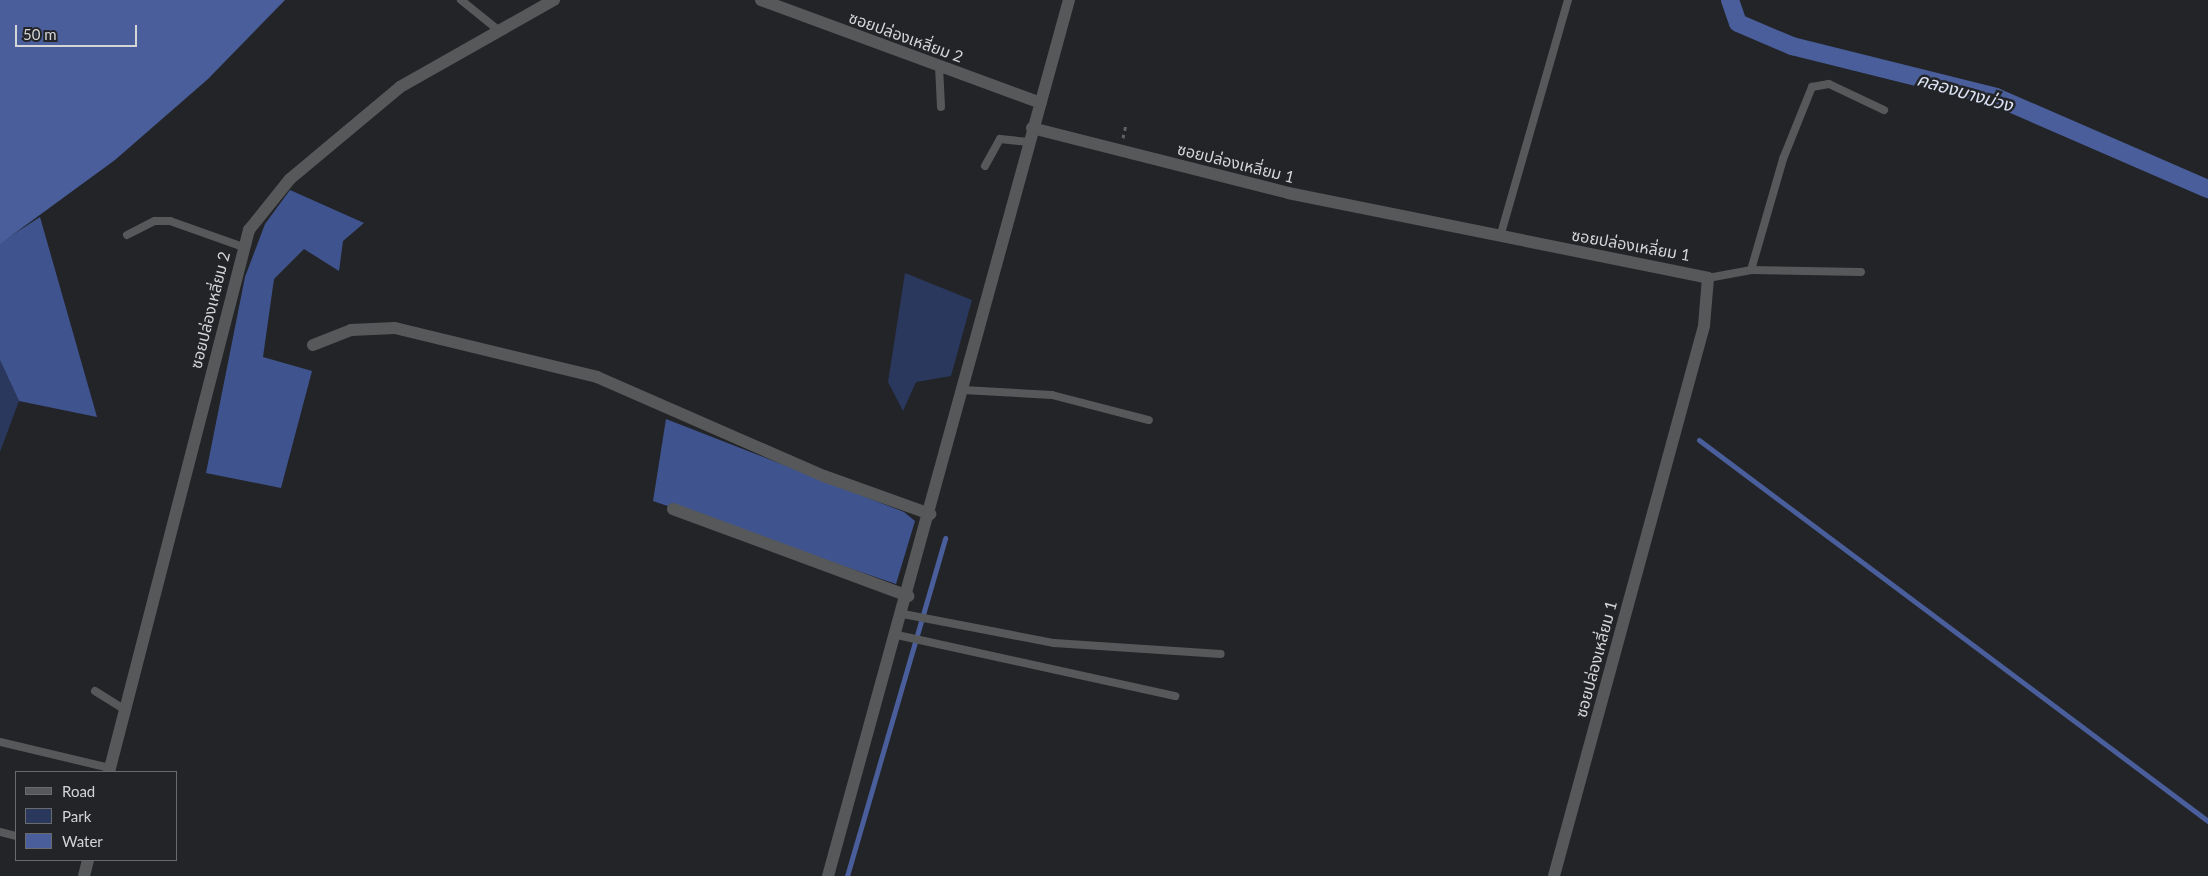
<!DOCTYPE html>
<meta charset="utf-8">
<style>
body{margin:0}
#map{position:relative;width:2208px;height:876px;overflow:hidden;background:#232427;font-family:Lato,"Noto Sans Thai",sans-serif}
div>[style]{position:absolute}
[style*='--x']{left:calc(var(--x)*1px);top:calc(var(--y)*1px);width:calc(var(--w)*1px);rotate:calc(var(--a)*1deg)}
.green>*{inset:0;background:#2a385e}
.forest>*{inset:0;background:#3f548f}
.water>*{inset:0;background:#495e9a}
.stream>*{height:5px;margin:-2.5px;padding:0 2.5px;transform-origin:2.5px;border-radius:2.5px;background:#495e9a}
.canal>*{height:18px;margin:-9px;padding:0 9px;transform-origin:9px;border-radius:9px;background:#495e9a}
.path>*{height:3px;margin-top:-1.5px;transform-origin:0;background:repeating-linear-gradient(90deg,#5e5f62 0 4px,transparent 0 8px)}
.service>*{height:8px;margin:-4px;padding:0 4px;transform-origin:4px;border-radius:4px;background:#575859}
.minor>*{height:12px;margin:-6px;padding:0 6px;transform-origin:6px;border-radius:6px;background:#575859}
.tertiary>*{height:12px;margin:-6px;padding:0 6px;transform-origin:6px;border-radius:6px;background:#575859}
span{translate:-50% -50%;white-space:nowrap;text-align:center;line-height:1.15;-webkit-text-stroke:5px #232427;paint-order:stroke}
.street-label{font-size:16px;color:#d4d5d7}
.water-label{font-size:18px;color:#dce3f5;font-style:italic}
.legend{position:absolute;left:15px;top:771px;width:162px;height:90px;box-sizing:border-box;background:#232427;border:1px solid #6a6b6d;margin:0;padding:6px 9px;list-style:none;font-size:15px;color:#d4d5d7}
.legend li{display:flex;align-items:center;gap:10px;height:25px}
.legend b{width:25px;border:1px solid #6a6b6d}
.scale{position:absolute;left:15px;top:25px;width:122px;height:22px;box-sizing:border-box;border:2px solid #d4d5d7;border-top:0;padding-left:6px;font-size:15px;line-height:18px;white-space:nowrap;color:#d4d5d7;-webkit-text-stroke:4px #232427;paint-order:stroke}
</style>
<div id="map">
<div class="green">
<i style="clip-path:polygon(905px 273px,972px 300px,951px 376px,916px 382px,903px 411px,888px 382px)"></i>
<i style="clip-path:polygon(0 360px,19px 401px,0 452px)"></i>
</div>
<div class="forest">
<i style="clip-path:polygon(290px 190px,364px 223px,343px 241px,339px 271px,304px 249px,274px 279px,263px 357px,312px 371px,281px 488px,206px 473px,245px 277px,265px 224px)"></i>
<i style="clip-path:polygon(40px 217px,97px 417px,19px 401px,0 360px,0 243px)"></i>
<i style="clip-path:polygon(666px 419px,904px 512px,915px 521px,896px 584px,653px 501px)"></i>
</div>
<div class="water">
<i style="clip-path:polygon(0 0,285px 0,208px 79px,115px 160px,0 244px)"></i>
</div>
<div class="stream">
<i style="--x:1699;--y:440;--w:636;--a:36.82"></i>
<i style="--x:847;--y:876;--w:352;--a:-73.8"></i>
</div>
<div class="canal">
<i style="--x:1730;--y:0;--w:24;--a:71"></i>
<i style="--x:1738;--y:23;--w:59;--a:23.1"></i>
<i style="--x:1792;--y:46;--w:210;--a:14"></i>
<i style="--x:1996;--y:97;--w:231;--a:23.5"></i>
</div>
<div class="path">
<i style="--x:1123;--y:138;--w:14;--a:-78"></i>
</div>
<div class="service">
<i style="--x:461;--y:0;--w:48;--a:39"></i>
<i style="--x:939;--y:66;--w:41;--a:87.2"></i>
<i style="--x:985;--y:166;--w:31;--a:-61"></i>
<i style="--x:1000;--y:139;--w:29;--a:6"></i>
<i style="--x:127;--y:235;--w:31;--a:-27"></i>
<i style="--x:155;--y:221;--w:15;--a:0"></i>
<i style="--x:170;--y:221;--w:77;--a:19.6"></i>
<i style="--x:1500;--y:237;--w:247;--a:-74"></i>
<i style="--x:1751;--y:270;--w:116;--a:-73.9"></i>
<i style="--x:1783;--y:159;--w:78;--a:-68.1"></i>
<i style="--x:1812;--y:87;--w:17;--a:-10"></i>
<i style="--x:1829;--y:84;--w:61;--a:25.3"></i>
<i style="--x:1708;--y:278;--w:44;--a:-10.5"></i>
<i style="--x:1751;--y:270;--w:110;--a:1"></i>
<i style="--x:963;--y:390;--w:89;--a:3.2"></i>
<i style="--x:1052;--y:395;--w:100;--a:14.5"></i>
<i style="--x:903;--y:614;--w:154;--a:10.9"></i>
<i style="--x:1054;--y:643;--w:167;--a:3.8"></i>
<i style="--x:897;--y:635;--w:285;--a:12.4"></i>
<i style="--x:95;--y:691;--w:36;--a:32"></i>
<i style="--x:0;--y:742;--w:113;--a:13.3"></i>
<i style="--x:0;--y:832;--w:16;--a:14"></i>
</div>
<div class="minor">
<i style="--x:761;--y:0;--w:298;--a:20.2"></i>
<i style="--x:1032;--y:128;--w:264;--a:14.2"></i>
<i style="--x:1288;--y:193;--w:429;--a:11.4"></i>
<i style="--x:1708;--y:278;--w:48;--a:94.8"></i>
<i style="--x:1704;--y:326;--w:570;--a:105.26"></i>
<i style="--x:313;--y:345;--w:41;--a:-21.5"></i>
<i style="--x:351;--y:330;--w:44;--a:-2.6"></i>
<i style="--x:395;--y:328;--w:208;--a:13.6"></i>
<i style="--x:597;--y:377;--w:248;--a:23.6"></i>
<i style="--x:824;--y:476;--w:113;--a:19.7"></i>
<i style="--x:673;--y:509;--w:251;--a:20.3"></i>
<i style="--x:109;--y:772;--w:560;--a:-75.52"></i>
<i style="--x:249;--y:230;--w:65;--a:-51.2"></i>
<i style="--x:290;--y:179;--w:143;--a:-39.9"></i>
<i style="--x:400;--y:87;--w:177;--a:-29.5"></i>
<i style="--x:84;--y:876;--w:16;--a:-76"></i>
</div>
<div class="tertiary">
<i style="--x:828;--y:876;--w:909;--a:-74.62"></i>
</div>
<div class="street-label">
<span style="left:906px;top:37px;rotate:20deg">ซอยปล่องเหลี่ยม 2</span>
<span style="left:1236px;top:163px;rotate:14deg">ซอยปล่องเหลี่ยม 1</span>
<span style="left:1631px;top:245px;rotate:10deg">ซอยปล่องเหลี่ยม 1</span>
<span style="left:210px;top:310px;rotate:-76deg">ซอยปล่องเหลี่ยม 2</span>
<span style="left:1596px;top:659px;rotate:-75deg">ซอยปล่องเหลี่ยม 1</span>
</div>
<div class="water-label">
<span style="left:1965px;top:92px;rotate:16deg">คลองบางม่วง</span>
</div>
<ul class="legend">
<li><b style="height:6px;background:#575859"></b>Road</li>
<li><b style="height:14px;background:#2a385e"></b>Park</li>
<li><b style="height:14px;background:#495e9a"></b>Water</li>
</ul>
<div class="scale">50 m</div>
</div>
